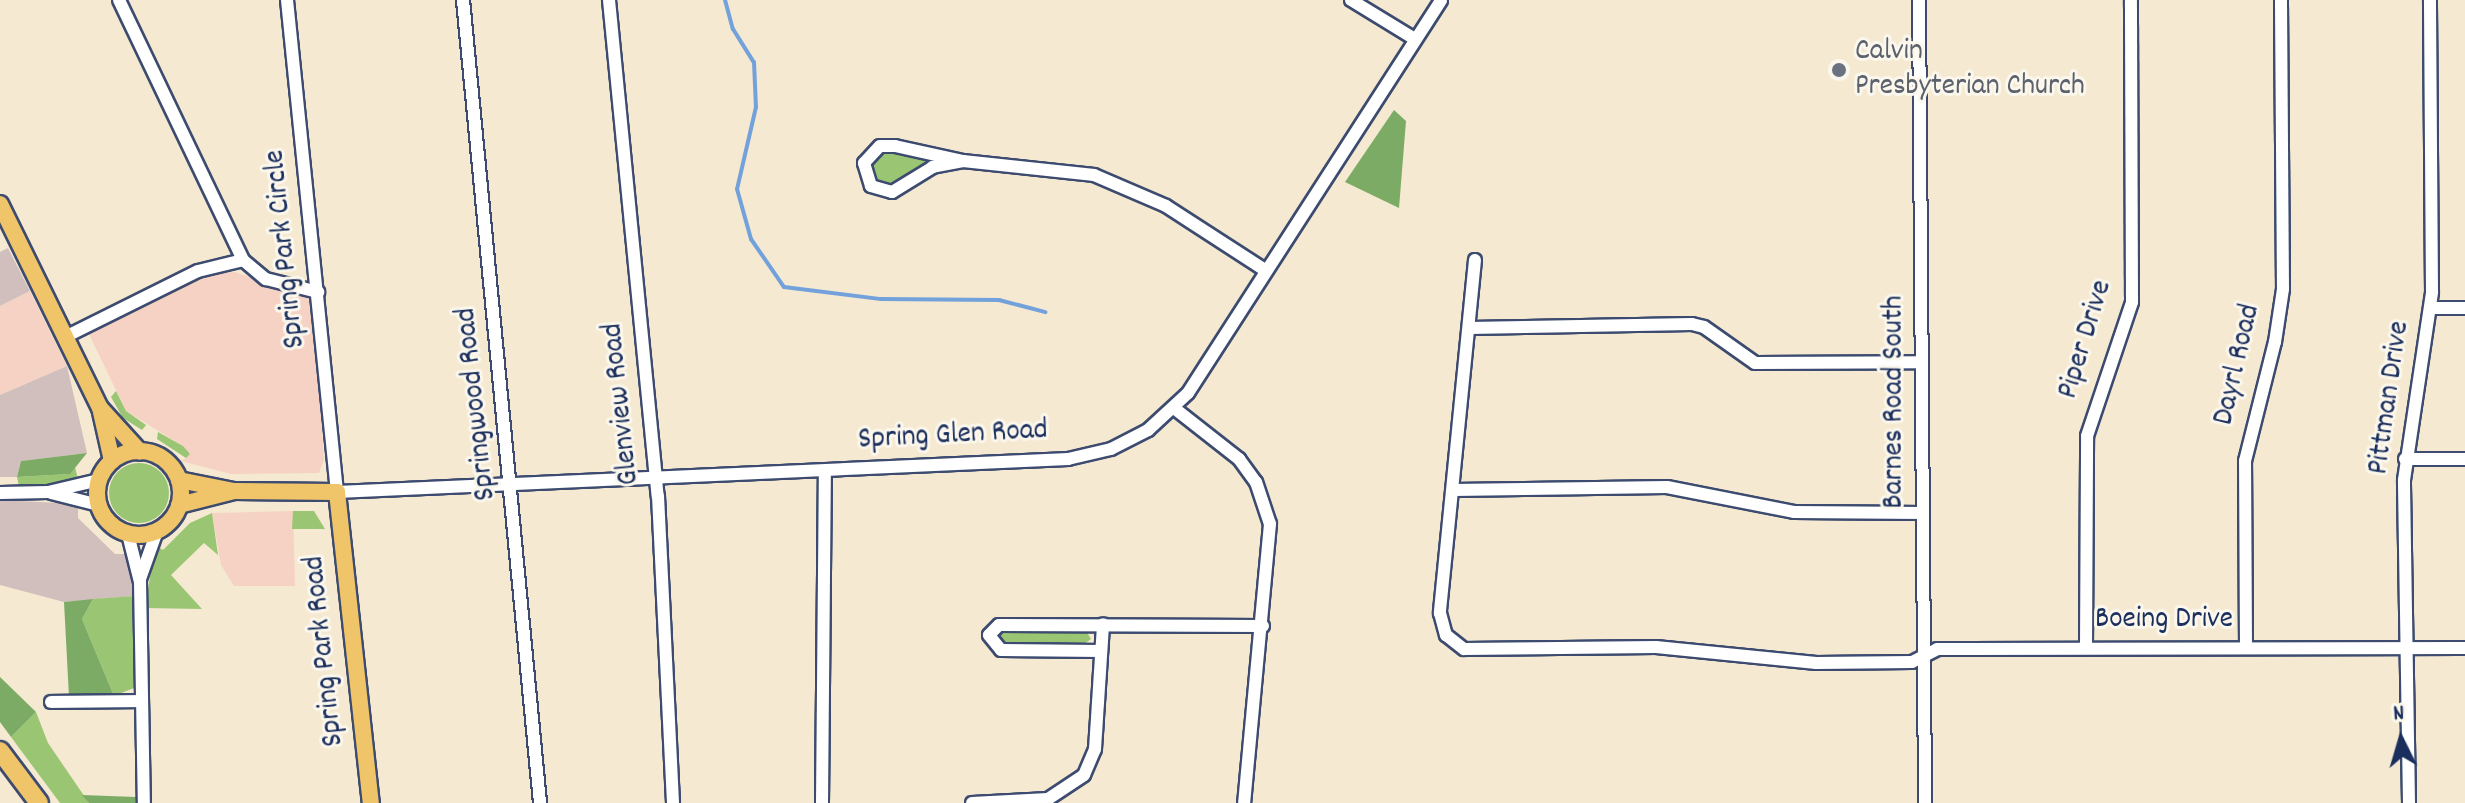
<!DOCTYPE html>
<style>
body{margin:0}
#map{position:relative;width:2465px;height:803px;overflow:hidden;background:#f5e9d1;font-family:Dekko,sans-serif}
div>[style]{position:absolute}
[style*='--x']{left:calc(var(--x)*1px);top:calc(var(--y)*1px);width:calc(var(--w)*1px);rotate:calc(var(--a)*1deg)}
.built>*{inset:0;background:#f6d2c4}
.industrial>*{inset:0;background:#d1bfbe}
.green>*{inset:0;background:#9ac673}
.round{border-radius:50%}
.forest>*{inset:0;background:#7bab65}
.stream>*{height:4px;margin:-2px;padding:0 2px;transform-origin:2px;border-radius:2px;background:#72a1db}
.roads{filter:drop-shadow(2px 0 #3c4b6f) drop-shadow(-2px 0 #3c4b6f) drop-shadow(0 2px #3c4b6f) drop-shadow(0 -2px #3c4b6f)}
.minor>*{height:12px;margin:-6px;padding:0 6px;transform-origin:6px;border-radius:6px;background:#fff}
.major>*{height:16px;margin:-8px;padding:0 8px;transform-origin:8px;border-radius:8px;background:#f0c469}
.major>.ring{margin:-8px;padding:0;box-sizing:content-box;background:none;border:16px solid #f0c469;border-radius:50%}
.highway>*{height:18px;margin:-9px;padding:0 9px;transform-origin:9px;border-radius:9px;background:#f0c469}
.dots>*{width:22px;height:22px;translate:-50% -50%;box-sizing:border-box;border:4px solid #fbf7ec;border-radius:50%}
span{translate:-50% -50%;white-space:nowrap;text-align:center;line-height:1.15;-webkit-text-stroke:6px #fbf7ec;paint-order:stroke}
.worship-label{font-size:30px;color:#5b616d}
.left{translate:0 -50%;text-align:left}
.street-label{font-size:30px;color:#1b2f5e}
.north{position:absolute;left:2361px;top:699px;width:80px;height:80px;-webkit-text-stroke:6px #fbf7ec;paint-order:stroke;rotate:355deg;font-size:22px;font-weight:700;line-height:32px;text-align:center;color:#1b2f5e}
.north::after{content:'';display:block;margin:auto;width:28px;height:36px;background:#1b2f5e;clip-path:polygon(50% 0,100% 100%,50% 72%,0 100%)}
</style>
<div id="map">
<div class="built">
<i style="clip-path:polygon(235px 272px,307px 298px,314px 307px,324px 460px,319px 473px,231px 474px,181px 461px,186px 458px,183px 446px,126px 411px,87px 330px,205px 273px)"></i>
<i style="clip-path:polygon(30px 291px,67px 366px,0 395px,0 306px)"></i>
<i style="clip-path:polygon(293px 511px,295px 586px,234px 586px,221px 565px,212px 513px)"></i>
</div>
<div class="industrial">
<i style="clip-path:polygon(8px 248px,30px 291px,0 306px,0 252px)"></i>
<i style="clip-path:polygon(67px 366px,87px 453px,21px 461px,17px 477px,0 477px,0 395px)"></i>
<i style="clip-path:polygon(0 500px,78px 504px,78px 518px,115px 554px,127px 554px,134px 596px,64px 602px,0 585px)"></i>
</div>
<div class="green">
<i style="clip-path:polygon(889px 151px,933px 161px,887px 186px,874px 181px,870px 163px)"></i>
<i style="clip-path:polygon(116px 391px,126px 411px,146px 425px,142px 430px,123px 418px,111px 397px)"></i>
<i style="clip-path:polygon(158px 432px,183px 446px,190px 454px,186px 458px,157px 439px)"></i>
<i class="round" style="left:109px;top:463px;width:60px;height:60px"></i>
<i style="clip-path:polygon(75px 467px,78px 479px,53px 484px,19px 486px,17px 477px,69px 474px)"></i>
<i style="clip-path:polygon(293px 511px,314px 511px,325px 529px,292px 529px)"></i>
<i style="clip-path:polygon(212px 513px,218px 555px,204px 543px,171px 575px,202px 609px,145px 608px,155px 545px,163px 550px,190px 523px)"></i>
<i style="clip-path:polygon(134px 596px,134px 688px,114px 696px,82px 619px,93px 599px)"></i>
<i style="clip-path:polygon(1001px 631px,1086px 631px,1091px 639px,1084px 644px,1002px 644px,996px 638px)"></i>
<i style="clip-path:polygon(36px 712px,48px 743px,89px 803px,60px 803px,11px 737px)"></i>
</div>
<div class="forest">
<i style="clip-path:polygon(1394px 110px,1406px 121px,1399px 208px,1345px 182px)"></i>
<i style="clip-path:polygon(87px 453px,70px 474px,17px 477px,21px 461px)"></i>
<i style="clip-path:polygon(93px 599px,82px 619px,114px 696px,69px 697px,64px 602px)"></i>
<i style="clip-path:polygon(0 677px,36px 712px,11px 737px,0 722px)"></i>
<i style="clip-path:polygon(82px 795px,136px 797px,136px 803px,89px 803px)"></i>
</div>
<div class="stream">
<i style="--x:725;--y:0;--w:30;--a:75"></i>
<i style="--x:733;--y:29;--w:39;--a:58"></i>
<i style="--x:754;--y:62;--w:45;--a:87.5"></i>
<i style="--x:756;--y:107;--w:84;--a:103"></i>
<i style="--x:737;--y:189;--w:52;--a:74.4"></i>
<i style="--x:751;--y:239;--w:58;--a:55.5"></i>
<i style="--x:784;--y:287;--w:98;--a:7.1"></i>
<i style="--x:881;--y:299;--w:118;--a:0.5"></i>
<i style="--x:999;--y:300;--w:48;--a:14.6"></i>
</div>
<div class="roads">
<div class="minor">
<i style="--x:119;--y:0;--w:288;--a:64.5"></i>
<i style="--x:243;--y:260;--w:30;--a:40"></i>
<i style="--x:266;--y:279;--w:54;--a:14"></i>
<i style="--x:287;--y:0;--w:495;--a:84.2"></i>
<i style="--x:337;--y:492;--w:732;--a:-2.58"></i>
<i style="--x:1068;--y:459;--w:44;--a:-13.1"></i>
<i style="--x:1111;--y:449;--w:42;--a:-27.2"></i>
<i style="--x:1148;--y:430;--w:54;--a:-42.8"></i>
<i style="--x:1188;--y:393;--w:467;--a:-57.2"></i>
<i style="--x:463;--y:0;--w:807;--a:84.52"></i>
<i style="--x:609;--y:0;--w:498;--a:84.4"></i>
<i style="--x:658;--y:496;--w:307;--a:87.2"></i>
<i style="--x:1351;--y:0;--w:75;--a:31.4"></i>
<i style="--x:1919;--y:0;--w:803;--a:89.57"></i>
<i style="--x:963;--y:161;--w:31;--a:169"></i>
<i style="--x:933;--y:167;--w:48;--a:148.6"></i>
<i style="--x:892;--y:192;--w:22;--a:-164"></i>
<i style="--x:871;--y:186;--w:24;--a:-107"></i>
<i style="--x:864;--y:163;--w:23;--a:-47"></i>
<i style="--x:880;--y:146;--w:15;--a:0"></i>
<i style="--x:895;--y:146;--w:70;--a:12.4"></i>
<i style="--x:963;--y:161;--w:132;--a:6.1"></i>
<i style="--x:1094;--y:175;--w:78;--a:23.3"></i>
<i style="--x:1166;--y:206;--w:118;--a:32.9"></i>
<i style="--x:1475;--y:260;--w:355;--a:95.7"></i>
<i style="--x:1440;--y:613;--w:23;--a:75"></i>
<i style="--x:1446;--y:635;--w:23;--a:38"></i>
<i style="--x:1464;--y:649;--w:192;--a:-0.6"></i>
<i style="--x:1656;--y:647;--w:161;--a:5.7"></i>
<i style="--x:1816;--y:663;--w:96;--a:-0.6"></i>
<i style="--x:1912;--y:662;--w:28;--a:-27"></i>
<i style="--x:1937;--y:649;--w:528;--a:-0.11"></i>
<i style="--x:2430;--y:308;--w:35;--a:0"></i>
<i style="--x:1469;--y:328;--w:223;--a:-1"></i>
<i style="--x:1692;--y:324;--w:12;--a:14"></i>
<i style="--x:1704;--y:327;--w:62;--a:35.2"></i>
<i style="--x:1755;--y:363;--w:167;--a:-0.3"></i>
<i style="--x:65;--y:337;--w:148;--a:-26.4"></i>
<i style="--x:198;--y:271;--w:46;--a:-13.7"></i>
<i style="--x:1174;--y:408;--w:83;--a:38.1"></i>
<i style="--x:1239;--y:459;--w:29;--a:54"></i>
<i style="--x:1256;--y:482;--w:44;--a:71.6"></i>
<i style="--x:1270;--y:524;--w:280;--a:95.3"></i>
<i style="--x:2405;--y:459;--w:60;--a:0"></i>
<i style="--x:1453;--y:490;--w:214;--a:-0.8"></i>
<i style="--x:1667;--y:487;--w:129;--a:11.1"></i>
<i style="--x:1794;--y:512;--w:129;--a:0.4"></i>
<i style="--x:0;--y:493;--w:48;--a:-1.2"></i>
<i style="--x:48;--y:492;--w:52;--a:-13.2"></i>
<i style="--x:51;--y:493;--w:49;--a:14"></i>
<i style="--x:128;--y:534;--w:49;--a:76"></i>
<i style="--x:140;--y:582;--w:221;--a:89"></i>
<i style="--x:140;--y:579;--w:51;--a:-70.5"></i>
<i style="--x:2086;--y:647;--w:211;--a:-89.7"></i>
<i style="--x:2087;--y:436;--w:141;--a:-71.4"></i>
<i style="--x:2132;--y:302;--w:302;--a:-90.2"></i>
<i style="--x:2246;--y:647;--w:186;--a:-90.3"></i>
<i style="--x:2245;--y:461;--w:123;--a:-75.9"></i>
<i style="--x:2275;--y:342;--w:54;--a:-81.4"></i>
<i style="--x:2283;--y:289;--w:289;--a:-90.4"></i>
<i style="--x:1101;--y:651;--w:100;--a:-179.4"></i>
<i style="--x:1001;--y:650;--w:19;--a:-129"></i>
<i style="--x:989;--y:635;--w:14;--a:-45"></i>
<i style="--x:999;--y:625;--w:264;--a:0.2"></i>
<i style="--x:51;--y:702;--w:90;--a:-0.6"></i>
<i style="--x:822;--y:803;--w:331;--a:-89.5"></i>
<i style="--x:972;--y:803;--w:76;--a:-3"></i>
<i style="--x:1048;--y:799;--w:43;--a:-33.7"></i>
<i style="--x:1084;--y:775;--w:28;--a:-67"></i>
<i style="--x:1095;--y:749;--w:125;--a:-86.3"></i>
<i style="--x:2409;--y:803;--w:323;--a:-90.9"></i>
<i style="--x:2404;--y:480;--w:190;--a:-81.5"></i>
<i style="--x:2432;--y:292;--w:292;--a:-90.4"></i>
</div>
<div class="major">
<i style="--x:0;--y:204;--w:227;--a:63.9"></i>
<i style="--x:100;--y:408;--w:59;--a:47.7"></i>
<i style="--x:101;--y:412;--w:50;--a:77.3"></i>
<i class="ring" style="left:97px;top:451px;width:68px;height:68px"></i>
<i style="--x:179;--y:480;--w:56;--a:11.3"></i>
<i style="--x:179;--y:505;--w:57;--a:-14.3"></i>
<i style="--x:234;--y:491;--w:103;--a:0.6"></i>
<i style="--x:337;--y:492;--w:313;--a:83.8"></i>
</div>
<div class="highway">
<i style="--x:0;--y:751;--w:65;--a:53.1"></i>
</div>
</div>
<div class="dots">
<i style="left:1839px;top:70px;background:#6b7280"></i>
</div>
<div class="worship-label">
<span class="left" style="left:1855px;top:70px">Calvin<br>Presbyterian Church</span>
</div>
<div class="street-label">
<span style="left:287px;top:249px;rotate:-96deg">Spring Park Circle</span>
<span style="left:2087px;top:340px;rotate:-73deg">Piper Drive</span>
<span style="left:2239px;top:365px;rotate:-77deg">Dayrl Road</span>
<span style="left:2391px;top:398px;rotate:-82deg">Pittman Drive</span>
<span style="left:1896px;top:402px;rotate:-90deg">Barnes Road South</span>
<span style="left:478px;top:404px;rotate:-96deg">Springwood Road</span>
<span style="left:623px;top:404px;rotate:-96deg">Glenview Road</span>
<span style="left:953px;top:437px;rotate:-3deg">Spring Glen Road</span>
<span style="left:2164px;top:621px">Boeing Drive</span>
<span style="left:326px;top:651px;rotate:-96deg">Spring Park Road</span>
</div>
<div class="north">N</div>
</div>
